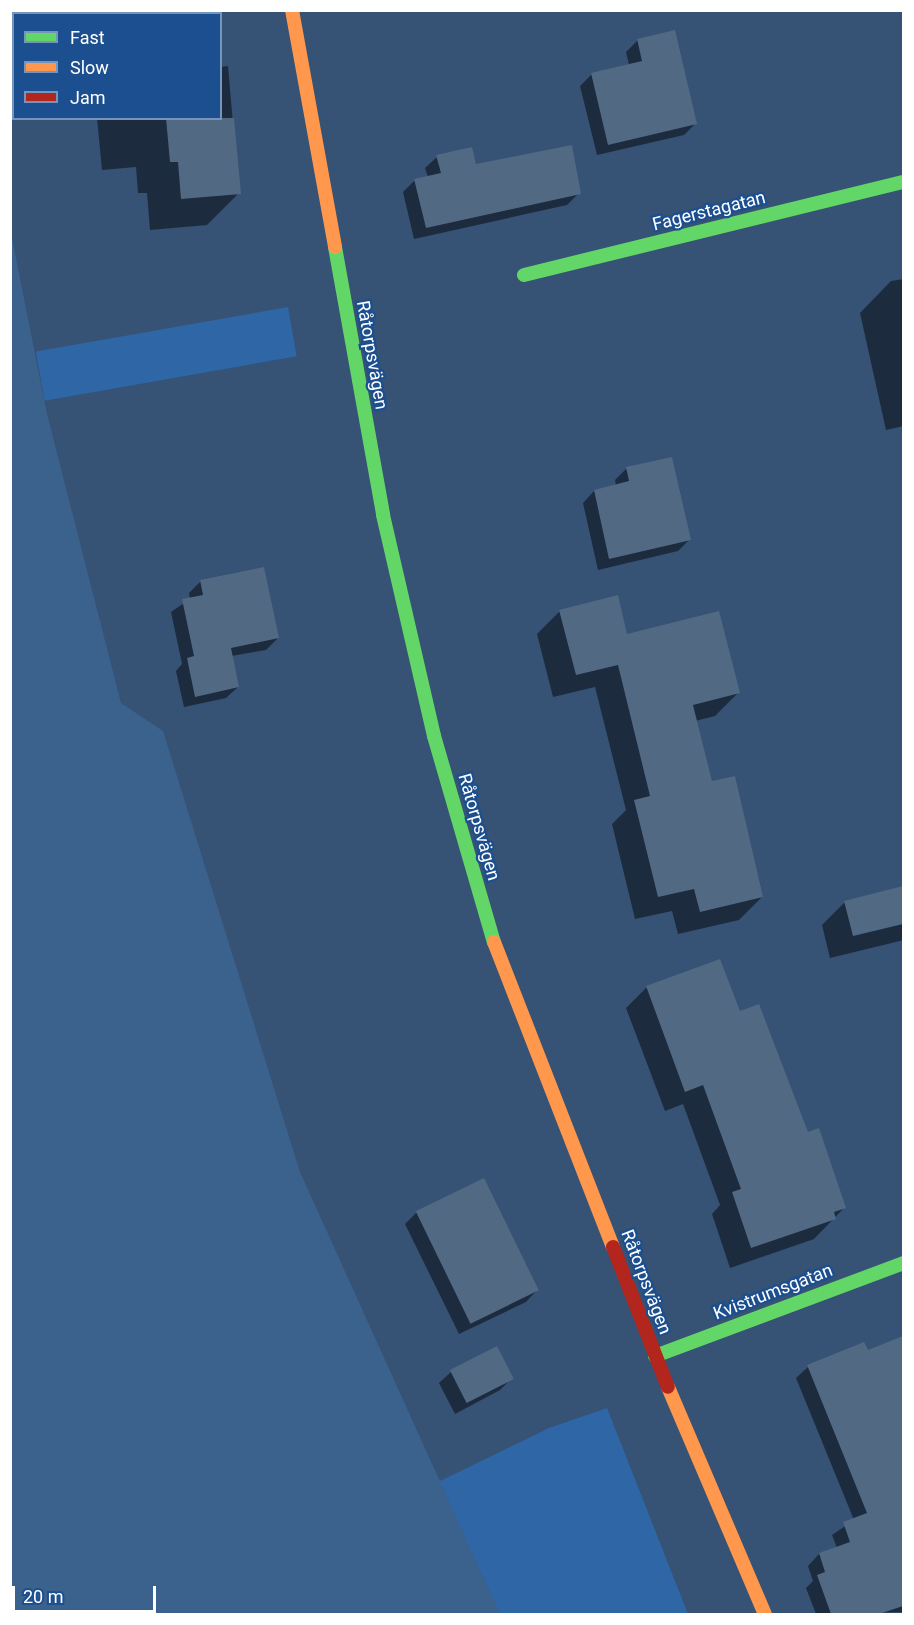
<!DOCTYPE html>
<meta charset="utf-8">
<style>
body{margin:0}
#map{position:relative;width:914px;height:1625px;overflow:hidden;background:#365274;font-family:Roboto,sans-serif}
div>[style]{position:absolute}
[style*='--x']{left:calc(var(--x)*1px);top:calc(var(--y)*1px);width:calc(var(--w)*1px);rotate:calc(var(--a)*1deg)}
.green>*{inset:0;background:#2f66a5;transform-origin:0 0}
.water>*{inset:0;background:#3b618d}
.shadow>*{inset:0;background:#0007;transform-origin:0 0}
.building>*{inset:0;background:#526984;transform-origin:0 0}
.fast>*{height:14px;margin:-7px;padding:0 7px;transform-origin:7px;border-radius:7px;background:#63d668}
.slow>*{height:14px;margin:-7px;padding:0 7px;transform-origin:7px;border-radius:7px;background:#ff974d}
.jam>*{height:14px;margin:-7px;padding:0 7px;transform-origin:7px;border-radius:7px;background:#b3261e}
span{translate:-50% -50%;white-space:nowrap;text-align:center;line-height:1.15;-webkit-text-stroke:4.5px #1b4f8f;paint-order:stroke}
.street-label{font-size:18px;color:#fff}
.frame{position:absolute;inset:0;border:12px solid #fff;pointer-events:none}
.legend{position:absolute;left:12px;top:12px;width:210px;height:108px;box-sizing:border-box;background:#1b4f8f;border:2px solid #7695bc;margin:0;padding:8px 10px;list-style:none;font-size:18px;color:#fff}
.legend li{display:flex;align-items:center;gap:12px;height:30px}
.legend b{width:30px;border:2px solid #7695bc}
.scale{position:absolute;left:12px;top:1586px;width:144px;height:27px;box-sizing:border-box;border:3px solid #fff;border-top:0;padding-left:8px;font-size:18px;line-height:21px;white-space:nowrap;color:#fff;-webkit-text-stroke:4px #1b4f8f;paint-order:stroke}
</style>
<div id="map">
<div class="green">
<i style="left:288px;top:307px;width:50px;height:256px;rotate:80deg"></i>
<i style="clip-path:polygon(607px 1408px,688px 1614px,500px 1614px,438px 1482px,549px 1428px)"></i>
</div>
<div class="water">
<i style="clip-path:polygon(10px 228px,47px 414px,121px 703px,163px 731px,300px 1172px,500px 1614px,11px 1614px)"></i>
</div>
<div class="shadow">
<i style="left:46px;top:10px;width:59px;height:5px"></i>
<i style="clip-path:polygon(638px 40px,696px 123px,684px 135px,597px 155px,580px 86px,592px 74px,629px 65px,626px 52px)"></i>
<i style="clip-path:polygon(228px 66px,239px 193px,207px 225px,150px 230px,147px 193px,138px 193px,136px 167px,102px 170px,97px 118px,220px 118px,220px 67px)"></i>
<i style="clip-path:polygon(437px 157px,475px 165px,579px 193px,567px 205px,414px 239px,403px 192px,415px 180px,428px 177px,425px 168px)"></i>
<i style="clip-path:polygon(904px 279px,904px 426px,886px 430px,860px 313px,891px 281px)"></i>
<i style="clip-path:polygon(626px 469px,689px 540px,678px 551px,598px 570px,583px 503px,594px 491px,616px 486px,615px 480px)"></i>
<i style="clip-path:polygon(201px 581px,278px 638px,266px 650px,231px 656px,238px 687px,226px 698px,184px 707px,176px 671px,182px 664px,171px 612px,190px 599px,189px 593px)"></i>
<i style="clip-path:polygon(560px 611px,626px 636px,738px 693px,715px 716px,695px 721px,711px 783px,762px 897px,739px 920px,678px 934px,672px 911px,635px 919px,612px 824px,626px 810px,595px 687px,553px 697px,537px 634px)"></i>
<i style="clip-path:polygon(904px 888px,904px 940px,830px 958px,822px 925px,845px 902px)"></i>
<i style="clip-path:polygon(719px 961px,739px 1013px,844px 1208px,814px 1239px,730px 1268px,712px 1214px,720px 1205px,683px 1104px,665px 1111px,626px 1008px,646px 988px)"></i>
<i style="clip-path:polygon(417px 1212px,537px 1290px,526px 1302px,459px 1334px,405px 1224px)"></i>
<i style="clip-path:polygon(904px 1338px,904px 1407px,893px 1411px,884px 1450px,904px 1504px,904px 1612px,816px 1614px,806px 1588px,813px 1581px,808px 1566px,819px 1554px,837px 1548px,832px 1535px,854px 1520px,796px 1378px,808px 1367px,867px 1352px)"></i>
<i style="clip-path:polygon(451px 1372px,512px 1378px,500px 1390px,455px 1414px,439px 1383px)"></i>
</div>
<div class="building">
<i style="clip-path:polygon(675px 30px,697px 124px,608px 145px,591px 73px,642px 61px,637px 39px)"></i>
<i style="clip-path:polygon(166px 118px,234px 118px,241px 194px,181px 199px,178px 162px,170px 162px)"></i>
<i style="clip-path:polygon(572px 145px,581px 194px,426px 228px,414px 179px,441px 173px,436px 155px,472px 147px,476px 164px)"></i>
<i style="clip-path:polygon(672px 457px,691px 540px,609px 559px,594px 490px,629px 481px,626px 467px)"></i>
<i style="clip-path:polygon(264px 567px,279px 638px,231px 648px,239px 687px,195px 697px,187px 658px,194px 656px,182px 599px,203px 595px,200px 580px)"></i>
<i style="clip-path:polygon(618px 595px,627px 634px,719px 611px,740px 693px,693px 705px,712px 781px,735px 776px,763px 897px,700px 912px,694px 889px,658px 897px,634px 800px,650px 796px,618px 665px,576px 675px,559px 610px)"></i>
<i style="clip-path:polygon(903px 886px,903px 924px,853px 936px,844px 901px)"></i>
<i style="clip-path:polygon(720px 959px,740px 1011px,759px 1004px,808px 1132px,819px 1128px,846px 1208px,834px 1212px,836px 1219px,751px 1248px,732px 1192px,741px 1189px,703px 1085px,685px 1092px,646px 986px)"></i>
<i style="left:484px;top:1178px;width:125px;height:76px;rotate:64deg"></i>
<i style="clip-path:polygon(903px 1336px,903px 1606px,879px 1614px,831px 1614px,817px 1575px,825px 1572px,819px 1553px,850px 1542px,843px 1522px,867px 1513px,807px 1365px,864px 1342px,868px 1350px)"></i>
<i style="left:497px;top:1346px;width:37px;height:53px;rotate:63deg"></i>
</div>
<div class="fast">
<i style="--x:335;--y:247;--w:272;--a:79.8"></i>
<i style="--x:383;--y:515;--w:227;--a:77"></i>
<i style="--x:434;--y:736;--w:215;--a:73.8"></i>
<i style="--x:524;--y:275;--w:391;--a:-13.8"></i>
<i style="--x:655;--y:1356;--w:266;--a:-20.5"></i>
</div>
<div class="slow">
<i style="--x:292;--y:10;--w:241;--a:79.7"></i>
<i style="--x:494;--y:942;--w:327;--a:68.7"></i>
<i style="--x:668;--y:1387;--w:247;--a:66.9"></i>
</div>
<div class="jam">
<i style="--x:613;--y:1247;--w:150;--a:68.6"></i>
</div>
<div class="street-label">
<span style="left:709px;top:211px;rotate:-14deg">Fagerstagatan</span>
<span style="left:372px;top:355px;rotate:80deg">Råtorpsvägen</span>
<span style="left:479px;top:827px;rotate:74deg">Råtorpsvägen</span>
<span style="left:646px;top:1282px;rotate:69deg">Råtorpsvägen</span>
<span style="left:773px;top:1292px;rotate:-21deg">Kvistrumsgatan</span>
</div>
<div class="frame"></div>
<ul class="legend">
<li><b style="height:8px;background:#63d668"></b>Fast</li>
<li><b style="height:8px;background:#ff974d"></b>Slow</li>
<li><b style="height:8px;background:#b3261e"></b>Jam</li>
</ul>
<div class="scale">20 m</div>
</div>
